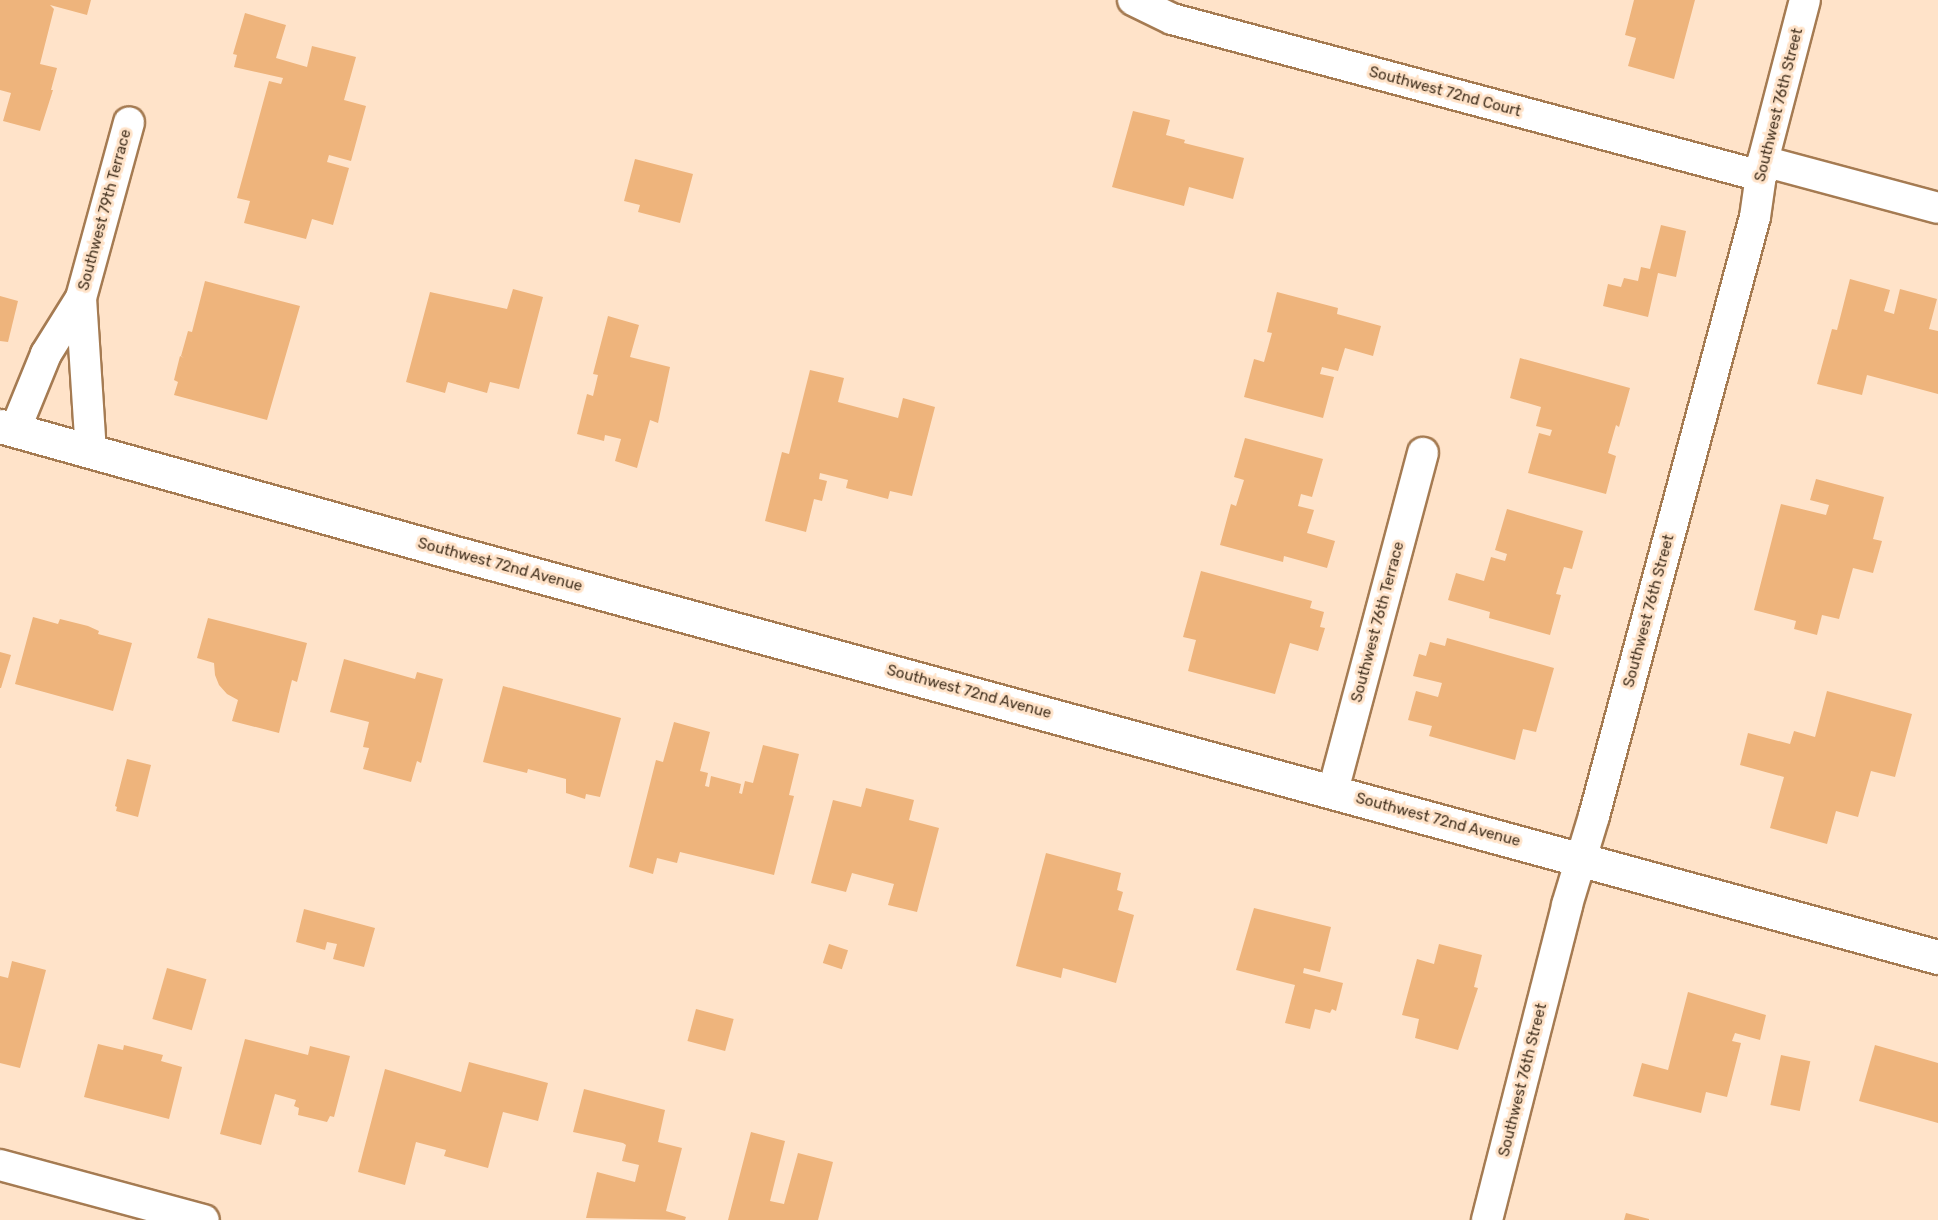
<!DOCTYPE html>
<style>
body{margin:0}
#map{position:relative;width:1938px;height:1220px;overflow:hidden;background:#ffe3c9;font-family:Rubik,sans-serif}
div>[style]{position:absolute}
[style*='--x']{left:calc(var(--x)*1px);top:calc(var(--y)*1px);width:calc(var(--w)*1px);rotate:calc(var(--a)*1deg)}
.building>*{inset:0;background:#eeb47c;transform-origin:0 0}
.roads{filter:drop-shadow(2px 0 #a57b52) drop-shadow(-2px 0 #a57b52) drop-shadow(0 2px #a57b52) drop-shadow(0 -2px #a57b52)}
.minor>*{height:30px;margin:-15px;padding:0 15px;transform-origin:15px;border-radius:15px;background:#fff}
.tertiary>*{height:33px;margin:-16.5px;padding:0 16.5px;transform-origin:16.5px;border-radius:16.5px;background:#fff}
span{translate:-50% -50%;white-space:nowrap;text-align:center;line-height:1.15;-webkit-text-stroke:6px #ffe3c9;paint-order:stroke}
.street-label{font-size:15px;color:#453321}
</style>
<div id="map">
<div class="building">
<i style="clip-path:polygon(0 0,91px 0,87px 15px,50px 5px,54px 9px,40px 64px,57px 68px,51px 90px,53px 90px,40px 131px,3px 121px,11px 93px,0 90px)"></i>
<i style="clip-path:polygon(1634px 0,1695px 0,1674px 79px,1628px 66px,1636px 38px,1625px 35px)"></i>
<i style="clip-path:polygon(245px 13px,286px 25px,276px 58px,307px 67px,312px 46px,356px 57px,344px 100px,366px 106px,351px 161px,329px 155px,327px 162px,349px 168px,333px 225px,312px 219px,306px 239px,244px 223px,250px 201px,237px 198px,269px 81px,281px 84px,283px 78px,234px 67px,237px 55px,233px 54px)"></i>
<i style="clip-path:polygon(1133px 111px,1170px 120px,1166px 135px,1185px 140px,1184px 143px,1244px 158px,1233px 199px,1189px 187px,1184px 206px,1112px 187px)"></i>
<i style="clip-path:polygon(635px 159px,693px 174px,680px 223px,638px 212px,640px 205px,624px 201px)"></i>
<i style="clip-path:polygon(1661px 225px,1686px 231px,1676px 277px,1658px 273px,1648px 317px,1603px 306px,1608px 284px,1621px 287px,1624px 278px,1638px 281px,1641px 267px,1650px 269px)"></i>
<i style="clip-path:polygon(1850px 279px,1890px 290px,1884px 311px,1894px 314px,1900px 289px,1937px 299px,1929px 329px,1938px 331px,1938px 394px,1867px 375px,1862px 395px,1817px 384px,1832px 329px,1837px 330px)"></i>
<i style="clip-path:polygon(205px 281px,300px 306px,267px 420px,174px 395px,178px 382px,174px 380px,180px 356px,184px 358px,181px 356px,188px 331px,192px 332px)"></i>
<i style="clip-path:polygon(513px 289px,543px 297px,519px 389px,490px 382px,487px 393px,448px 382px,445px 393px,406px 382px,430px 292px,507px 309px)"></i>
<i style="clip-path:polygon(1277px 292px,1338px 308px,1337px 314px,1381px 326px,1373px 356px,1345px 348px,1338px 371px,1322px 367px,1320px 374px,1334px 377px,1323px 418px,1244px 397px,1254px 359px,1264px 362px,1272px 333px,1267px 332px)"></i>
<i style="clip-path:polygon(0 296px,18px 301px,8px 342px,0 341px)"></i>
<i style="clip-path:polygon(608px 316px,639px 325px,630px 357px,670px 367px,658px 423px,650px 420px,637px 468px,615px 461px,621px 439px,605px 435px,604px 441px,577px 434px,587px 394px,593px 396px,598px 375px,593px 374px)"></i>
<i style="clip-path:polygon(1520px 358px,1630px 388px,1619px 427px,1616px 425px,1608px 453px,1616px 456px,1606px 494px,1528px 473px,1539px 433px,1550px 436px,1552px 430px,1536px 426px,1541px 407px,1510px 398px)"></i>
<i style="clip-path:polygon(810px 370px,844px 378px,838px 402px,898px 418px,903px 398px,935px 407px,912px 496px,890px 491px,888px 499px,846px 488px,848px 480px,820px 473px,819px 479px,827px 481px,822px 501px,814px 499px,806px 532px,765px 521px,782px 452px,789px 454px)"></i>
<i style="clip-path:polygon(1245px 438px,1323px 459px,1312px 497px,1301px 494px,1298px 506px,1314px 510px,1307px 533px,1335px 541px,1327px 568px,1284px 556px,1283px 562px,1220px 545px,1231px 504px,1236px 506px,1244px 480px,1234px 477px)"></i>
<i style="clip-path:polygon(1816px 479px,1884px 497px,1873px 539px,1882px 541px,1873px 573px,1853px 568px,1839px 619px,1822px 615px,1817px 635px,1794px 629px,1796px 621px,1754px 610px,1781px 504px,1826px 515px,1829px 505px,1810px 500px)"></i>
<i style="clip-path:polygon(1507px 509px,1583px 531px,1572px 569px,1564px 567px,1556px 594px,1561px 595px,1550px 635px,1489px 618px,1490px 612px,1448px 600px,1456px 573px,1484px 581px,1491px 557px,1505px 561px,1507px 554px,1495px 550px)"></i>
<i style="clip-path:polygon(1201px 571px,1312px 601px,1310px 608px,1324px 612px,1320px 627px,1325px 628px,1318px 651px,1290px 643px,1275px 694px,1188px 671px,1196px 640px,1183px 637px)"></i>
<i style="clip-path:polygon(33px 617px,58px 624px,60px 619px,88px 626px,99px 631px,98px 634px,132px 643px,113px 711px,15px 684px)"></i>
<i style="clip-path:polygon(208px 618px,307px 643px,297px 682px,292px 680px,279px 733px,232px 721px,238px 700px,227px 694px,219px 685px,215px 675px,214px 663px,197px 658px)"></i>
<i style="clip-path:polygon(1447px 638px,1554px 668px,1536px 732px,1523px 729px,1515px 760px,1429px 736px,1432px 726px,1408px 720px,1416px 691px,1438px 697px,1442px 683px,1413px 676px,1419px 654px,1426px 656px,1430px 642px,1445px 646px)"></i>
<i style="clip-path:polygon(0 652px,11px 655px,1px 688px,0 688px)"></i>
<i style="clip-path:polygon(344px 659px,415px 679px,417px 672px,443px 679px,421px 763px,417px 761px,411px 782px,363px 769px,369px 748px,363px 747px,369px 722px,330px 712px)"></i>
<i style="clip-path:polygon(503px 686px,621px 718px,600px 797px,586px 794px,585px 799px,566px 793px,566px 779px,528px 769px,527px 773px,483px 762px)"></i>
<i style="clip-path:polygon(1827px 691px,1912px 714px,1895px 777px,1871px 771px,1858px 817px,1836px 811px,1827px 844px,1770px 828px,1784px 777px,1740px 765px,1748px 733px,1790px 744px,1794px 731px,1815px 737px)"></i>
<i style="clip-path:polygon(674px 722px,710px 732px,700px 771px,708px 773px,705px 786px,709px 787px,711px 776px,741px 784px,739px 793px,742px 794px,745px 781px,753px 783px,763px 745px,799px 754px,789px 795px,794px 796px,774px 875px,680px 852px,677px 863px,657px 858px,653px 874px,629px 867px,656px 760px,663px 762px)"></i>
<i style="clip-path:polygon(127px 759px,151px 765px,138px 817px,116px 811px,117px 807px,115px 806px)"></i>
<i style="clip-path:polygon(866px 788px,914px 800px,909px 820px,939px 828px,917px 912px,888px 905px,894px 884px,852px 873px,846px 892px,811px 883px,833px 800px,861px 807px)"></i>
<i style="clip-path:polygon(1046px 853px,1121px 873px,1117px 890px,1123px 892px,1118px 910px,1134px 915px,1116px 983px,1063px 968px,1061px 978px,1016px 966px)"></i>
<i style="clip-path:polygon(1254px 908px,1331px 927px,1320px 972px,1304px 968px,1303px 973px,1343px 983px,1336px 1011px,1332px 1009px,1330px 1013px,1315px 1009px,1310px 1029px,1285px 1023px,1295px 985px,1236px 970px)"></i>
<i style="clip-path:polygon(304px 909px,375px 928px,364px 967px,333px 959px,337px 944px,327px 942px,325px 950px,296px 942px)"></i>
<i style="left:829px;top:944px;width:20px;height:20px;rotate:18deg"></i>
<i style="clip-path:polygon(1439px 944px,1482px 955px,1474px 987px,1478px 988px,1458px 1050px,1415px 1038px,1419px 1019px,1402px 1015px,1417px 959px,1434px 964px)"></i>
<i style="clip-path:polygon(12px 961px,46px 970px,20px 1068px,0 1063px,0 976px,8px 978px)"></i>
<i style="left:167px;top:968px;width:41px;height:53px;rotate:16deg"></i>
<i style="clip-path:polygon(1688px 992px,1766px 1015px,1760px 1040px,1735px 1033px,1732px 1041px,1741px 1043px,1727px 1097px,1706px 1092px,1701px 1113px,1633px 1096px,1642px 1063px,1668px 1070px)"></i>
<i style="left:696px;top:1009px;width:39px;height:33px;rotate:15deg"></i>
<i style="clip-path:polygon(245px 1039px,308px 1055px,310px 1046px,350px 1056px,334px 1117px,330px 1116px,327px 1122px,298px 1115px,299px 1108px,294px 1106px,296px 1100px,275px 1094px,261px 1145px,220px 1134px)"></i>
<i style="clip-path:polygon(98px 1044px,123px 1050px,124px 1045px,163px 1055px,161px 1061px,182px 1067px,169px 1119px,84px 1097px)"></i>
<i style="clip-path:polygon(1875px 1045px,1938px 1063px,1938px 1123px,1859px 1101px)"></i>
<i style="left:1781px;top:1055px;width:30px;height:51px;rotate:12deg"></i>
<i style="clip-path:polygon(469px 1062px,548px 1083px,538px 1121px,503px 1112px,488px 1168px,444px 1156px,446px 1150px,416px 1142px,405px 1185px,358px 1172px,385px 1069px,461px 1092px)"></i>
<i style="clip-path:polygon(584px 1089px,665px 1110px,658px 1142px,682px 1148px,666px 1211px,686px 1217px,685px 1220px,586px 1218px,597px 1172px,635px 1182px,639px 1165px,622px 1161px,626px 1145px,623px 1143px,573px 1132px)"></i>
<i style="clip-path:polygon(751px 1132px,785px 1141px,770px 1201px,784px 1204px,798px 1153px,833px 1162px,818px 1220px,728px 1220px)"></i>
<i style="clip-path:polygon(1626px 1213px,1649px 1219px,1649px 1220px,1624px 1220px)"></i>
</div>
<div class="roads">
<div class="minor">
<i style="--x:1133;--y:0;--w:43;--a:26"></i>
<i style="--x:1172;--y:19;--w:610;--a:14.93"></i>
<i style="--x:1763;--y:161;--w:181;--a:15"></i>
<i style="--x:81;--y:298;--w:153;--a:86.3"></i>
<i style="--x:15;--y:430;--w:82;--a:-67.8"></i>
<i style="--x:46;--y:354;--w:66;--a:-58"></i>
<i style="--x:81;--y:298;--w:182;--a:-74.7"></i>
<i style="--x:1333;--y:791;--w:350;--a:-75.1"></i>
<i style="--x:0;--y:1165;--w:211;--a:15.1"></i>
<i style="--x:1487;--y:1220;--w:325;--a:-75.7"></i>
<i style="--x:1567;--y:905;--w:93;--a:-73.1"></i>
<i style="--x:1594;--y:816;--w:620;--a:-74.96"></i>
<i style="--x:1755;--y:217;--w:57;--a:-81.9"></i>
<i style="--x:1763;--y:161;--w:166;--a:-75.4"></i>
</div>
<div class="tertiary">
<i style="--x:0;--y:426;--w:484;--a:15.6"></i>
<i style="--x:466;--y:556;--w:1526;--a:15.24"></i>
</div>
</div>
<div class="street-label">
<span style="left:1445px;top:92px;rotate:15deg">Southwest 72nd Court</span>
<span style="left:1779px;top:105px;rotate:-76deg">Southwest 76th Street</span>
<span style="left:105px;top:210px;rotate:-75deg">Southwest 79th Terrace</span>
<span style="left:500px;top:565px;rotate:15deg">Southwest 72nd Avenue</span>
<span style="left:1649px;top:611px;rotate:-75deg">Southwest 76th Street</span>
<span style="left:1378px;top:622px;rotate:-75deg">Southwest 76th Terrace</span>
<span style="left:969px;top:692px;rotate:15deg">Southwest 72nd Avenue</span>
<span style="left:1438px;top:820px;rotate:15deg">Southwest 72nd Avenue</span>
<span style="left:1523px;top:1080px;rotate:-76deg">Southwest 76th Street</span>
</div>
</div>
